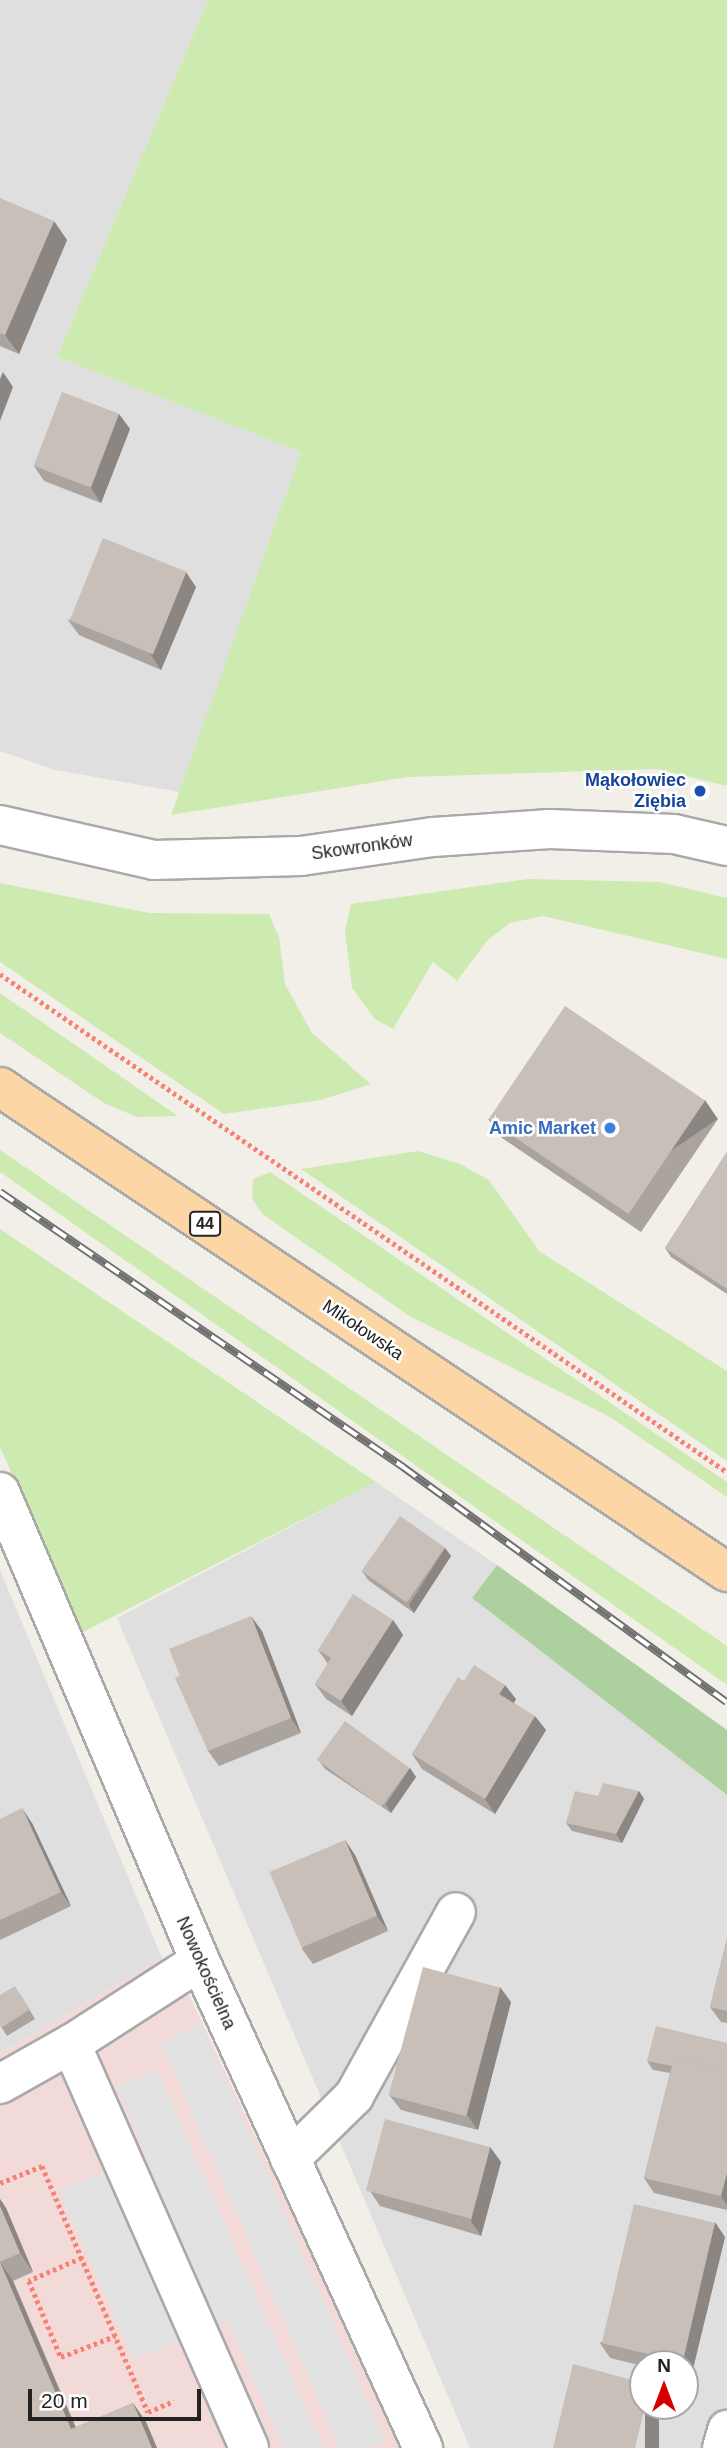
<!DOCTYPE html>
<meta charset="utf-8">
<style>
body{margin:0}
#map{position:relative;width:727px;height:2448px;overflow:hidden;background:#f2efe9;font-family:Arial,sans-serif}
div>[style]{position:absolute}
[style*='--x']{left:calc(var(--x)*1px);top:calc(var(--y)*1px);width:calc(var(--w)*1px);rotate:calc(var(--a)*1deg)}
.residential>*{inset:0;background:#e0dfdf}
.commercial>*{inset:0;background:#f2dad9}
.grass>*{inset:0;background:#cdebb0}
.forest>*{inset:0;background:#add19e}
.parking>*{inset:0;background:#e2e2e2}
.path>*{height:4.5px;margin-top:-2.25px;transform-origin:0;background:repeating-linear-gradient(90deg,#fa8072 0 3.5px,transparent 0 7px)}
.roads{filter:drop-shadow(2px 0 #a9a9a9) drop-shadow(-2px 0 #a9a9a9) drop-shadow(0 2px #a9a9a9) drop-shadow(0 -2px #a9a9a9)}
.minor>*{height:38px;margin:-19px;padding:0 19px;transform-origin:19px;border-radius:19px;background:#fff}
.major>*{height:38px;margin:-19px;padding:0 19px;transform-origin:19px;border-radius:19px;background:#fcd6a4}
.rail>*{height:8px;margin-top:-4px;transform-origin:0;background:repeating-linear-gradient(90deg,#fff 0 16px,#707070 0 32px);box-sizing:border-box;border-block:2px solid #707070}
.wall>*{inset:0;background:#aba49e}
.shaded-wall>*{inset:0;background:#8b8681;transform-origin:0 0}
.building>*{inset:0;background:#c7bfb8;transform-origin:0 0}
.dots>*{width:19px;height:19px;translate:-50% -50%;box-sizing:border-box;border:4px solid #fff;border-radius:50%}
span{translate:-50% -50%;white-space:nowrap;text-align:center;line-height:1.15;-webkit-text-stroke:5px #fff;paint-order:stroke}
.shield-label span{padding:2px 5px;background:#fff;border:2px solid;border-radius:5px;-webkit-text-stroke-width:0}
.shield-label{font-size:16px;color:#222;font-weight:700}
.transit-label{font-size:18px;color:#164399;font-weight:700}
.right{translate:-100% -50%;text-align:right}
.street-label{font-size:18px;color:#222}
.shop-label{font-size:18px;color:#366cbe;font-weight:700}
.north{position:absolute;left:629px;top:2350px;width:70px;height:70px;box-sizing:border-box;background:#fff;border:2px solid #a7a7a7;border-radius:50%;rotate:0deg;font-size:19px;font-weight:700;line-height:28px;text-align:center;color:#222}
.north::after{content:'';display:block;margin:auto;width:24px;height:32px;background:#d40000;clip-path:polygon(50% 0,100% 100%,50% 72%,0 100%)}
.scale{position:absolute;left:28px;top:2389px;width:173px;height:32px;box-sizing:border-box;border:4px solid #222;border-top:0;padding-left:9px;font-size:21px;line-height:24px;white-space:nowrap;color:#222;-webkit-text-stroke:5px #fff;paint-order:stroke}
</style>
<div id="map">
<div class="residential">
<i style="clip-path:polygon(0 0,208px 0,57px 357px,301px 452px,180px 792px,55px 770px,0 751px)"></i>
<i style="clip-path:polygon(evenodd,376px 1482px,497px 1565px,472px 1598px,727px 1795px,727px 2448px,470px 2448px,117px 1618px,376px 1482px,643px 2364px,685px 2364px,685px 2406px,643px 2406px,643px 2364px)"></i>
<i style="clip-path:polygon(0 1570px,162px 1958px,0 2053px)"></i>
</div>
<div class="commercial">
<i style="clip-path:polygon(162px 1958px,189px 1995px,402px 2448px,0 2448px,0 2053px)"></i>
</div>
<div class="grass">
<i style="clip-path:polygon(208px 0,727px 0,727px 786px,657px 769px,408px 777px,171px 815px,301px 452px,57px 357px)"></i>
<i style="clip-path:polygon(528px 879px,659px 882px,727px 898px,727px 959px,543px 916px,510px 923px,487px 941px,457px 981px,433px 962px,393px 1029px,375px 1019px,352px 988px,345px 931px,351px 904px)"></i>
<i style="clip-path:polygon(0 883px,149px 913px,269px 914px,279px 937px,285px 984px,312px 1033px,371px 1084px,321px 1100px,224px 1114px,0 962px)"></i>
<i style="clip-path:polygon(0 993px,178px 1116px,137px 1117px,104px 1103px,0 1033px)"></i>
<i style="clip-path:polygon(0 1150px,727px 1646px,727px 1685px,0 1172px)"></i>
<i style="clip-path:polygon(418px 1151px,460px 1164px,489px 1180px,539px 1251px,727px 1371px,727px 1461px,301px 1169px)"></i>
<i style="clip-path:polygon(270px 1172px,727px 1482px,727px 1497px,610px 1417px,411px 1317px,262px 1214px,252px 1198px,253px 1179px)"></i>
<i style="clip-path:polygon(0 1229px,376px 1482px,83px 1632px,0 1447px)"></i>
</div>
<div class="forest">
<i style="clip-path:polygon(497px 1565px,727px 1730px,727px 1795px,472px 1598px)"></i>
</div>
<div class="parking">
<i style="clip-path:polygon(201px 2024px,385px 2441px,369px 2448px,340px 2448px,161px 2042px)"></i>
<i style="clip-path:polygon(157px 2070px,323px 2448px,284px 2448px,227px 2320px,134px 2360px,60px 2191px,146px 2153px,117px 2087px)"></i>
</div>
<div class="path">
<i style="--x:0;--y:974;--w:881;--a:34.41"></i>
<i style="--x:0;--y:2183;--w:45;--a:-22"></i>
<i style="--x:42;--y:2166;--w:268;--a:66.7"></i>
<i style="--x:148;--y:2412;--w:28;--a:-23"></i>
<i style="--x:82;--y:2258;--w:58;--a:156.5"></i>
<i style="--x:29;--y:2281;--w:82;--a:67.2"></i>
<i style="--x:61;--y:2357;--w:58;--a:-21.3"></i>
</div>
<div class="roads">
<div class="minor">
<i style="--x:0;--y:825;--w:158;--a:12.8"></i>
<i style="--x:154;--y:860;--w:147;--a:-1.6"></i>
<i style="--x:301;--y:856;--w:133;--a:-8.2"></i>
<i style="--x:433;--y:837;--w:117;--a:-3.9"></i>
<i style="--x:550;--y:829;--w:124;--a:2.3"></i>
<i style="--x:674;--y:834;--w:54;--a:12.8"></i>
<i style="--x:0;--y:1492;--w:510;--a:66.9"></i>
<i style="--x:200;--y:1961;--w:536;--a:65.4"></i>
<i style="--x:200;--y:1961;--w:153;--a:147.2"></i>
<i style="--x:71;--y:2044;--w:441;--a:66.2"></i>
<i style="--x:0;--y:2084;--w:81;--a:-29.4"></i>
<i style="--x:290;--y:2159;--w:90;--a:-44.5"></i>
<i style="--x:354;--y:2096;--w:210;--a:-61"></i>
<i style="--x:722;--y:2448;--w:19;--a:-74"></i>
</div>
<div class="major">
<i style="--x:0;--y:1087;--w:874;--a:33.71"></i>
</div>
</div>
<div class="rail">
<i style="--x:0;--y:1192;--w:488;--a:34.3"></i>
<i style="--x:403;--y:1467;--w:400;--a:36"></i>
</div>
<div class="wall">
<i style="clip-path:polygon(0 198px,67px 240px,19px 354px,0 346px)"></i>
<i style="clip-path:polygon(119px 414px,130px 429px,101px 503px,44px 481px,34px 466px)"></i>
<i style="clip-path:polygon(196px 587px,161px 670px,79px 635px,68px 620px)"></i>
<i style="clip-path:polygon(488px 1119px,718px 1119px,641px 1232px,502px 1138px)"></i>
<i style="clip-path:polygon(727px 1152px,727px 1294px,671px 1257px,665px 1248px)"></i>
<i style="clip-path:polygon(445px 1548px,451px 1556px,414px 1613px,368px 1580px,362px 1571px)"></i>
<i style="clip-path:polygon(393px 1620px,403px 1635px,352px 1716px,326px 1699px,315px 1684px,328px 1664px,318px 1650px)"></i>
<i style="clip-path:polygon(262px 1631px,301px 1733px,219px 1766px,208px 1751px,180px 1676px)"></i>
<i style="clip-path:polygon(464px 1681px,516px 1699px,514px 1703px,546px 1730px,495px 1814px,422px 1769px,412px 1754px)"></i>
<i style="clip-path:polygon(319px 1761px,410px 1768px,416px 1777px,391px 1813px,325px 1769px)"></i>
<i style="clip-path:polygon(639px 1791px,644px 1799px,622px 1843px,572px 1831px,566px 1823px,598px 1796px)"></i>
<i style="clip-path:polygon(0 1819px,32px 1823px,71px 1906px,0 1940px)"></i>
<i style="clip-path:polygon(345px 1840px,355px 1855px,388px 1931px,313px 1964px,302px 1949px)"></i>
<i style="clip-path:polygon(727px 1939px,727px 2023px,721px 2022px,710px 2007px)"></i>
<i style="clip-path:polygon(20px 1994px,35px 2019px,7px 2036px,0 2025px)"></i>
<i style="clip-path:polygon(511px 2002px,478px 2130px,401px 2110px,390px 2096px)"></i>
<i style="clip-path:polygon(727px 2043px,727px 2210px,654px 2193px,644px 2178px,670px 2073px,653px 2070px,647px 2061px)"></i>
<i style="clip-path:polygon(490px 2147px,501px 2162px,481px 2236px,380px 2206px,370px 2191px)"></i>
<i style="clip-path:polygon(0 2199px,6px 2208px,33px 2272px,13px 2281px,76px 2427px,133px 2403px,146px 2422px,157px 2448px,0 2448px)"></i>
<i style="clip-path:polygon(725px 2237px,691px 2377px,685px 2376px,685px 2364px,643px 2364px,643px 2366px,610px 2358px,600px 2343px)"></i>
</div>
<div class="shaded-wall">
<i style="clip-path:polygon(54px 221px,67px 240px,19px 354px,5px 335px)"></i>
<i style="clip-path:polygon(3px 372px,13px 387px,0 421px,0 379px)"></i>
<i style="clip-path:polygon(119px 414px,130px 429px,101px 503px,91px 488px)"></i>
<i style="clip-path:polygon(186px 572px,196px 587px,161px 670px,151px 655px)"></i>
<i style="left:705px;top:1100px;width:23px;height:137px;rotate:56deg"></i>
<i style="clip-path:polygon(445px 1548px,451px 1556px,414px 1613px,409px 1605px)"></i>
<i style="clip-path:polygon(251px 1616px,262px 1631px,301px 1733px,291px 1718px)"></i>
<i style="clip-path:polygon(393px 1620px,403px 1635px,352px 1716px,341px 1701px)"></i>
<i style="clip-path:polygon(505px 1685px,516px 1699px,510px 1709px,499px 1694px)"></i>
<i style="clip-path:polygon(535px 1716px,546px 1730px,495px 1814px,485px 1799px)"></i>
<i style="clip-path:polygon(410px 1768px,416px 1777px,391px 1813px,386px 1804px)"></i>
<i style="clip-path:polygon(639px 1791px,644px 1799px,622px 1843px,616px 1834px)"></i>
<i style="clip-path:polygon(22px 1808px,32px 1823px,71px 1906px,61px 1892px)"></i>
<i style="clip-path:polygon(345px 1840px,355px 1855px,388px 1931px,377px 1916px)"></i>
<i style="clip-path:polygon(500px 1987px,511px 2002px,478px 2130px,467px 2115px)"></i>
<i style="clip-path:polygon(490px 2147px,501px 2162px,481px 2236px,471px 2221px)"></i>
<i style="clip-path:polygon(727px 2173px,727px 2205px,721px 2196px)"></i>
<i style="clip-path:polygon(0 2199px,6px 2208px,33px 2272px,20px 2253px,0 2206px)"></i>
<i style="clip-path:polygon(715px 2222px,725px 2237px,691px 2377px,685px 2369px,685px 2364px,682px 2364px,681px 2363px)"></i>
<i style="clip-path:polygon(0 2262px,13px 2281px,84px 2448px,71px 2429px)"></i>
<i style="clip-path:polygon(133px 2403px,146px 2422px,157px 2448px,152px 2448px)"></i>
<i style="left:645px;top:2406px;width:14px;height:43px"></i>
</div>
<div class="building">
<i style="clip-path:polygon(0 198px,54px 221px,5px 335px,0 333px)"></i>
<i style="left:62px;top:392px;width:61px;height:79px;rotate:21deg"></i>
<i style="left:103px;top:538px;width:90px;height:89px;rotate:22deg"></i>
<i style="left:565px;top:1006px;width:169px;height:137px;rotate:34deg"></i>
<i style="clip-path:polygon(727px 1152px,727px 1289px,665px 1248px)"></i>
<i style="left:400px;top:1516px;width:55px;height:67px;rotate:35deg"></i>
<i style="clip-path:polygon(353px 1594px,393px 1620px,341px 1701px,315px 1684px,331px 1658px,318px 1650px)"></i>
<i style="clip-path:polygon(251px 1616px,291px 1718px,208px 1751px,175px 1678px,180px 1676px,169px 1649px)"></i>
<i style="clip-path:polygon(474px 1665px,505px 1685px,499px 1694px,535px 1716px,485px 1799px,412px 1754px,458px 1677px,464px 1681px)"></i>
<i style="left:345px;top:1721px;width:80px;height:48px;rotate:36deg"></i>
<i style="clip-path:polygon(603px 1783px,639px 1791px,616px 1834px,566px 1823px,575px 1791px,598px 1796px)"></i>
<i style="clip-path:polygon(22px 1808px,61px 1892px,0 1920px,0 1819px)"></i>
<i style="left:345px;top:1840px;width:82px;height:82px;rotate:67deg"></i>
<i style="clip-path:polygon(727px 1939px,727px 2011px,710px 2007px)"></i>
<i style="left:423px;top:1967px;width:80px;height:133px;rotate:15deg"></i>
<i style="clip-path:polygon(15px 1986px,29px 2010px,1px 2028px,0 2025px,0 1995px)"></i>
<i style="clip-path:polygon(656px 2026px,727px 2043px,727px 2070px,674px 2058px,672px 2066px,647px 2061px)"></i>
<i style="clip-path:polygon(674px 2058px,727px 2070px,727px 2173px,721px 2196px,644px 2178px)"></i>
<i style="left:385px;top:2119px;width:109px;height:74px;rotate:15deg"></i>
<i style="left:634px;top:2204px;width:83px;height:143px;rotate:13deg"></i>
<i style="clip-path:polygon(0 2206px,20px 2253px,0 2262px)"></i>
<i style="clip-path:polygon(0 2262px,71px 2429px,133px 2403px,152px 2448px,0 2448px)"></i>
<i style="clip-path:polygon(573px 2364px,643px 2383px,643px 2406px,645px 2406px,635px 2448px,553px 2448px)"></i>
</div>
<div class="dots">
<i style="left:700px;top:791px;background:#1a4fb4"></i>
<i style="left:610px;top:1128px;background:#3f7fe0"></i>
</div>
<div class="shield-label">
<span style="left:205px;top:1224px">44</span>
</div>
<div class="transit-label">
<span class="right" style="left:686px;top:791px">Mąkołowiec<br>Ziębia</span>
</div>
<div class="street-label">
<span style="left:362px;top:847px;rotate:-8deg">Skowronków</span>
<span style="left:363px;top:1330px;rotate:34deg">Mikołowska</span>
<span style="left:206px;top:1973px;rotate:66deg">Nowokościelna</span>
</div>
<div class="shop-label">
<span class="right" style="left:596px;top:1128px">Amic Market</span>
</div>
<div class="north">N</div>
<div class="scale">20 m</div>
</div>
